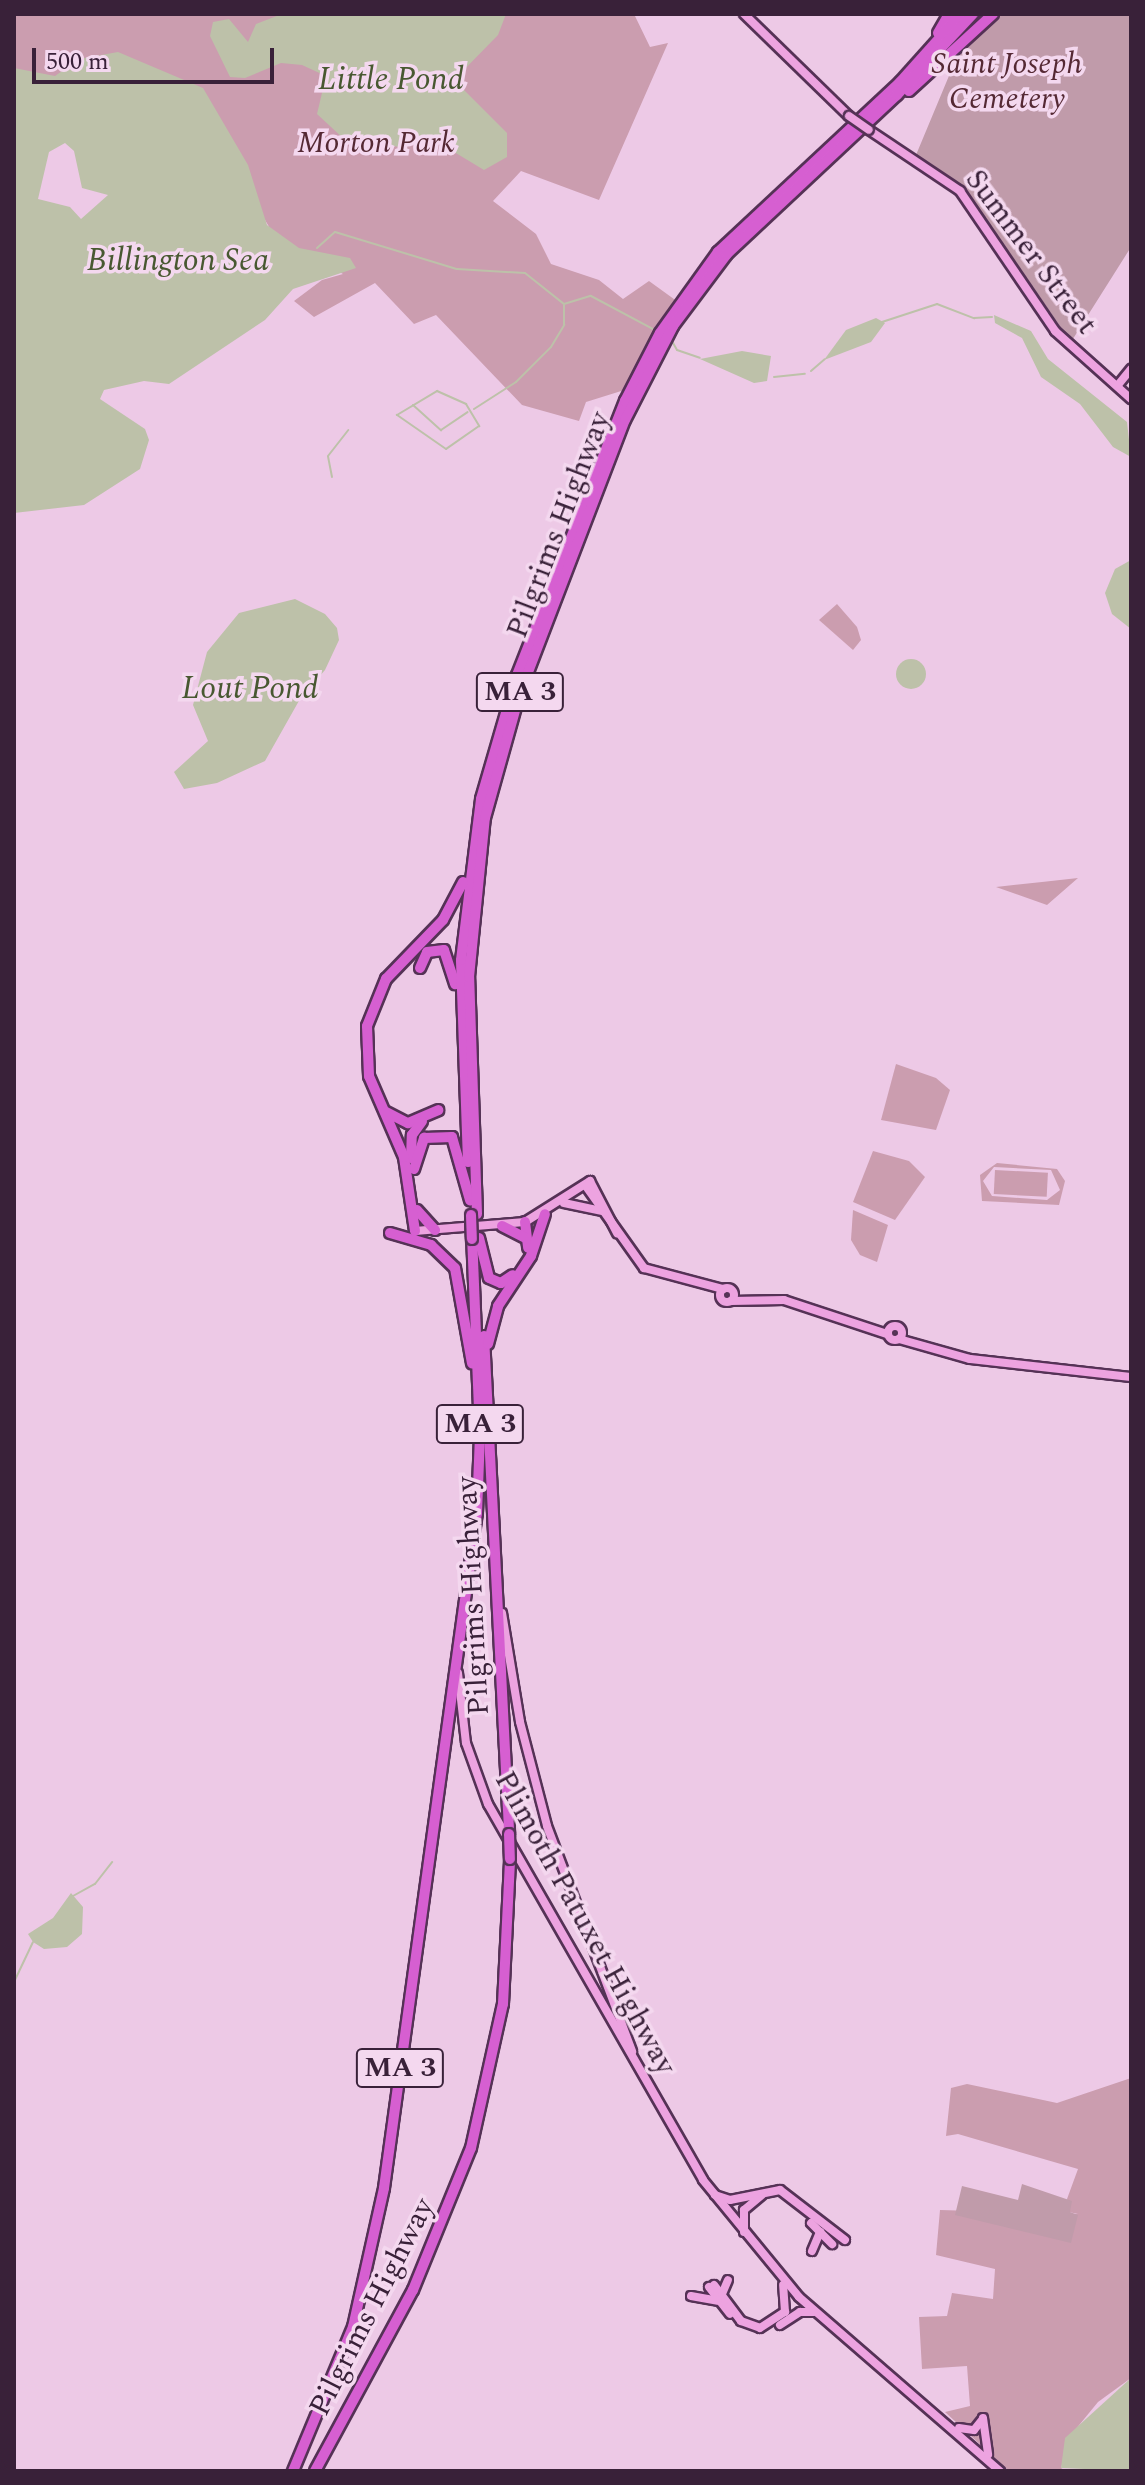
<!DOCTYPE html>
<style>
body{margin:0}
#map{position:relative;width:1145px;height:2485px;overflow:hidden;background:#edc9e6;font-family:Spectral,serif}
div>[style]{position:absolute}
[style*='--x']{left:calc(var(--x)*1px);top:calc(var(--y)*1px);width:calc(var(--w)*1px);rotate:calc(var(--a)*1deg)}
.green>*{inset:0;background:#cb9daf;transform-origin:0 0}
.cemetery>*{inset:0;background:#c09baa}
.water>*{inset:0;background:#bdc1a9}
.round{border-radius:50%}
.stream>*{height:2px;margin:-1px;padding:0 1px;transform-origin:1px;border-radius:1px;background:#bdc1a9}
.roads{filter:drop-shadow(2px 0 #553256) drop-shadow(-2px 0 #553256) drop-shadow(0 2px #553256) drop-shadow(0 -2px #553256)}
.major>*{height:8px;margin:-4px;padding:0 4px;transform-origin:4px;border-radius:4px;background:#eda3e0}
.major>.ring{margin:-4px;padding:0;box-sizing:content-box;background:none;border:8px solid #eda3e0;border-radius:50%}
.highway>*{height:10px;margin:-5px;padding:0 5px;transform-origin:5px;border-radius:5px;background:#d65fd1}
.bridges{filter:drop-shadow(2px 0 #553256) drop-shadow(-2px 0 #553256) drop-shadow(0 2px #553256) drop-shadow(0 -2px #553256)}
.major-bridge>*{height:8px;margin:-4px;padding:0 4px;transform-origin:4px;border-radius:4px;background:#eda3e0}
.highway-bridge>*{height:10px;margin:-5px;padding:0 5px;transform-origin:5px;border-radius:5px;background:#d65fd1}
span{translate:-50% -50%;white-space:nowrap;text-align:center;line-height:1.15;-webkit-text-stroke:7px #f4d8ef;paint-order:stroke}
.shield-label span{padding:2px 6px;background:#f4d8ef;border:2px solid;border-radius:6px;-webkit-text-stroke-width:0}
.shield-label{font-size:28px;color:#392139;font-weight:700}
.park-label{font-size:30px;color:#552934;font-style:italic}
.street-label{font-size:30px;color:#392139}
.water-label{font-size:32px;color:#485831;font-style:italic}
.frame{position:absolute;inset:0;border:16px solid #392139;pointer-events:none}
.scale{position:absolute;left:32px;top:48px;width:242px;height:36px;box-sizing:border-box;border:4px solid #392139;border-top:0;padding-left:10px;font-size:24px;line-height:28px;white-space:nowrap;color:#392139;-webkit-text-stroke:6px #f4d8ef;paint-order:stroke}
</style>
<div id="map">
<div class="green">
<i style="clip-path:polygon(14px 14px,634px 14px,650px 47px,668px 43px,599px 200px,521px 171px,493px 201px,536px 234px,551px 264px,599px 280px,623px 299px,649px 281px,678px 302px,634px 387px,586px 402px,579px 421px,522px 405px,436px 315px,414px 324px,375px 283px,314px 317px,294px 301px,322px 280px,343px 274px,274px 235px,265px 220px,79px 78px,14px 80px)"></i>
<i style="clip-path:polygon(837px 604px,857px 627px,861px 640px,853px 650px,819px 620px)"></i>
<i style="clip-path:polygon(1078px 878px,1047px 905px,996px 887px,1042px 882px)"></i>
<i style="clip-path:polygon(896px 1064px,936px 1078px,950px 1090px,936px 1130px,881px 1120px)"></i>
<i style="clip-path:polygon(873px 1151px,909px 1161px,925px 1177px,895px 1220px,853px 1202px)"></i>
<i style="clip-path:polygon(evenodd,997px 1163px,1057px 1169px,1065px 1181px,1059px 1205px,982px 1201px,980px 1175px,997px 1163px,994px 1167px,1051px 1170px,1060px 1190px,1047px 1200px,992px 1196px,983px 1181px,994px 1167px)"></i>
<i style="left:995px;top:1170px;width:53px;height:24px;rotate:3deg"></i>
<i style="clip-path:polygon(853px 1210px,888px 1225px,877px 1262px,860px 1255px,851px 1240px)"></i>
<i style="clip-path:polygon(1131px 2078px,1131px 2378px,1098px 2402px,1071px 2435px,1061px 2468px,1066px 2471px,1009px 2471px,945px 2412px,970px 2406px,967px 2366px,922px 2369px,919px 2317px,947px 2316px,952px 2293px,993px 2299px,995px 2269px,936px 2255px,940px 2210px,1078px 2214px,1069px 2212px,1067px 2199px,1078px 2169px,958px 2134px,946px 2136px,951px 2088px,967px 2084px,1057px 2103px)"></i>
</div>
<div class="cemetery">
<i style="clip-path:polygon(1002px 14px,1131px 14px,1131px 247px,1071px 342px,969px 195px,916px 155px,956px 59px)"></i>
<i style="clip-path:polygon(1022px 2184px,1072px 2201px,1070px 2212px,1078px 2215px,1071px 2243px,955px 2215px,962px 2186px,1018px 2200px)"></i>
</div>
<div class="water">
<i style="clip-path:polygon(282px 14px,506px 14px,498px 35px,454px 80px,507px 133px,507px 157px,484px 170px,426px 135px,400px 147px,344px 139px,317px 114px,326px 76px,302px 65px,281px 63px,245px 78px,230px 77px,210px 36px,213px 22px,229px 19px,248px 42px,256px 24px)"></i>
<i style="clip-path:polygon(evenodd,118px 52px,203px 88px,248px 165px,267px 225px,299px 248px,350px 258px,356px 268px,293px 289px,265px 320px,169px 384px,144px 381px,104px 390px,100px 399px,145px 429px,149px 440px,140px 469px,84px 505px,14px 513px,14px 68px,55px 76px,79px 59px,118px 52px,65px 143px,74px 151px,82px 188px,108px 195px,81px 219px,70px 207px,38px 199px,49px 152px,65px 143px)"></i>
<i style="clip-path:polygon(994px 315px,1031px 331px,1048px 359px,1127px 422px,1131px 457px,1113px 447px,1080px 404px,1041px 377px,1022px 338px,995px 323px)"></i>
<i style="clip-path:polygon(876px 318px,885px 323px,871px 342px,824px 360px,846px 330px)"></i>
<i style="clip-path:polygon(742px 351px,771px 356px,767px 381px,754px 383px,700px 359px)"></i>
<i style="clip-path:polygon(1131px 560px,1131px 629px,1112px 614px,1105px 593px,1115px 569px)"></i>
<i style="clip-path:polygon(295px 599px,325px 614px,337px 628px,339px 640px,325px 670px,300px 699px,265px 761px,217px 783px,184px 789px,174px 772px,208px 741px,193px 705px,207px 652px,239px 613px)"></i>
<i class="round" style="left:896px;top:659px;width:30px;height:30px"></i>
<i style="clip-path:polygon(71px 1893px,83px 1907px,82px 1934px,67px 1947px,44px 1949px,33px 1942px,28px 1934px,53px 1918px)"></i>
<i style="clip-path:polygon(1131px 2378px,1131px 2471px,1061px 2468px,1065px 2438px)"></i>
</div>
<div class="stream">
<i style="--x:317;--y:248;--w:24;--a:-42"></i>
<i style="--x:335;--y:232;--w:127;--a:16.9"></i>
<i style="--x:457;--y:269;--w:68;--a:3.4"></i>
<i style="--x:525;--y:273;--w:50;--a:38.5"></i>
<i style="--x:564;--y:304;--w:28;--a:-17"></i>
<i style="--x:591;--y:296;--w:72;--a:28"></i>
<i style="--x:882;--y:322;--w:58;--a:-18.1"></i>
<i style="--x:937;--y:304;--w:40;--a:21"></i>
<i style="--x:974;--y:318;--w:18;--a:-3"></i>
<i style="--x:672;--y:341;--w:10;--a:61"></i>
<i style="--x:677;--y:350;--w:24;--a:19"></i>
<i style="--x:811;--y:371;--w:18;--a:-41"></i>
<i style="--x:774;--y:377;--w:31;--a:-6"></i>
<i style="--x:437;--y:391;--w:32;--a:24"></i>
<i style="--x:466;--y:404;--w:26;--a:59"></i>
<i style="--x:479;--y:426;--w:40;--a:145.1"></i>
<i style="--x:446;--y:449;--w:60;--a:-145.2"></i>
<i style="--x:397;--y:415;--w:47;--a:-31"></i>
<i style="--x:413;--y:405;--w:38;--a:42"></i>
<i style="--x:441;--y:430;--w:32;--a:-34"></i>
<i style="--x:474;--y:409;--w:50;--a:-32.7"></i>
<i style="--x:516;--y:382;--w:49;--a:-45"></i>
<i style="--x:551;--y:347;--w:26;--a:-59"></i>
<i style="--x:564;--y:325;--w:20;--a:-90"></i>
<i style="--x:332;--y:477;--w:21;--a:-101"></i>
<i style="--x:328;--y:456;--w:33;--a:-52"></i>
<i style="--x:73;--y:1896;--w:25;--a:-29"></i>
<i style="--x:95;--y:1884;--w:28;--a:-52"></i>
<i style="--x:14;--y:1982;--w:44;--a:-64.6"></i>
</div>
<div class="roads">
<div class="major">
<i style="--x:744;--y:14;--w:146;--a:44.2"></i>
<i style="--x:869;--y:130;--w:110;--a:33.8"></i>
<i style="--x:960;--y:191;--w:169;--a:55.8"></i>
<i style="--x:1055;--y:331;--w:102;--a:41.8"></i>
<i style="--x:1118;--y:385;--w:21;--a:-51"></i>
<i style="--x:585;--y:1185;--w:102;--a:54.6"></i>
<i style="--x:644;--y:1268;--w:82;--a:14.9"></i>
<i style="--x:564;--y:1203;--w:38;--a:12"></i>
<i style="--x:415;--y:1231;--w:110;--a:-4.7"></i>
<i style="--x:525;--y:1222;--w:77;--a:-32.2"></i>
<i style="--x:590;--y:1181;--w:59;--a:62.6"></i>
<i class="ring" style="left:720px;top:1288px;width:6px;height:6px"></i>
<i style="--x:731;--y:1301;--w:53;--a:-1.1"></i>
<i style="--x:784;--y:1300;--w:108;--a:18.3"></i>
<i class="ring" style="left:888px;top:1326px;width:6px;height:6px"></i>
<i style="--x:899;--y:1339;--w:74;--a:15.7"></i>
<i style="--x:970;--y:1359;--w:162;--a:6.4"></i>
<i style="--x:502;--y:1613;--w:110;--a:80.6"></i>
<i style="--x:520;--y:1722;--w:107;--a:75.4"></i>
<i style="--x:547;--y:1826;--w:241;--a:69.3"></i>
<i style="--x:458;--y:1673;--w:70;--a:83.5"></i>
<i style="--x:466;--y:1743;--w:65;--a:70.2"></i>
<i style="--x:488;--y:1804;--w:433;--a:60.2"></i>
<i style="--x:703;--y:2180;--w:151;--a:50.6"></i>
<i style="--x:799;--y:2297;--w:266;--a:40.9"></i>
<i style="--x:715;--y:2195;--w:16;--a:18"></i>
<i style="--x:730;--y:2200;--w:51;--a:-11.3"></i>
<i style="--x:780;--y:2190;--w:82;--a:37.6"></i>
<i style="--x:811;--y:2223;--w:30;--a:45"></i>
<i style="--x:744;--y:2232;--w:22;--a:-90"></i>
<i style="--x:744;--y:2210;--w:23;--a:-40"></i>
<i style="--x:812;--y:2251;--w:21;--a:-67"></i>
<i style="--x:714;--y:2285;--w:45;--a:53.1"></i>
<i style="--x:741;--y:2321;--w:20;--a:20"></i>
<i style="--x:760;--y:2328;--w:30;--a:-33"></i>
<i style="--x:785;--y:2312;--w:27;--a:-94"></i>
<i style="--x:709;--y:2287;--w:34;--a:52"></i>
<i style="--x:722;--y:2294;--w:15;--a:-67"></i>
<i style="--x:691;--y:2296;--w:27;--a:10"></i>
<i style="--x:780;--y:2325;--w:24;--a:-33"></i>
<i style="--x:800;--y:2312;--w:14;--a:0"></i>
<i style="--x:983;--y:2418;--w:37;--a:82"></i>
<i style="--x:959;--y:2428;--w:15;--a:8"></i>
<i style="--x:974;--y:2430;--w:14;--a:-51"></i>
</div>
<div class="highway">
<i style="--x:938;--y:33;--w:22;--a:-60"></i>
<i style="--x:909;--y:91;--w:114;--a:-42.5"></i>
<i style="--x:420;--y:968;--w:17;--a:-66"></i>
<i style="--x:427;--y:952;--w:17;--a:-7"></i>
<i style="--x:444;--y:950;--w:36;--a:72"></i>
<i style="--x:386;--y:1112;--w:25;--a:27"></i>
<i style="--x:408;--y:1123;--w:33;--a:-23"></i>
<i style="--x:411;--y:1158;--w:23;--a:-88"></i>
<i style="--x:412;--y:1135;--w:17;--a:-54"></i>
<i style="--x:468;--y:1162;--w:202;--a:-92"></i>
<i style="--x:461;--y:960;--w:162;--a:-82.9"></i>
<i style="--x:481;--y:799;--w:129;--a:-73.8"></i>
<i style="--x:517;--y:675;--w:295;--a:-68.5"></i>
<i style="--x:625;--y:401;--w:76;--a:-62.8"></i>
<i style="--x:660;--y:333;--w:100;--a:-54.4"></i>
<i style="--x:718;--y:252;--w:249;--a:-43"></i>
<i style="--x:900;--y:82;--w:91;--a:-48.1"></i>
<i style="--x:414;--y:1169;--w:33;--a:-72"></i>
<i style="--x:424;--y:1138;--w:28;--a:-2"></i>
<i style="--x:452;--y:1137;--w:66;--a:74.1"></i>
<i style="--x:417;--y:1210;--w:27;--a:48"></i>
<i style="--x:477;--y:1214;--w:237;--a:-91.9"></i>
<i style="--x:469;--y:977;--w:160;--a:-84.3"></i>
<i style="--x:485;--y:818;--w:130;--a:-74.4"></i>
<i style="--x:520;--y:693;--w:292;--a:-69"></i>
<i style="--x:625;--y:420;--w:106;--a:-62.9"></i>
<i style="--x:673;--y:326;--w:90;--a:-53.1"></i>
<i style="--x:727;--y:254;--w:233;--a:-43.1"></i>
<i style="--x:897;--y:95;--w:111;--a:-46.8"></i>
<i style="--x:525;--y:1222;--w:26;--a:83"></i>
<i style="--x:502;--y:1226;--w:27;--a:27"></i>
<i style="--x:415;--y:1231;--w:75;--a:-98.5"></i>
<i style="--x:404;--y:1157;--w:88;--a:-113.4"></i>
<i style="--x:369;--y:1076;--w:50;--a:-92.3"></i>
<i style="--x:367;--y:1026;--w:51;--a:-68"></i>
<i style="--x:386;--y:979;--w:82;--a:-46"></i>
<i style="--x:443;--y:920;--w:43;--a:-62.2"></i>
<i style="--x:390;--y:1233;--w:43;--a:16.3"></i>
<i style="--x:431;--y:1245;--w:33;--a:44"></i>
<i style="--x:455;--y:1268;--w:97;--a:79.9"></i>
<i style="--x:479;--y:1238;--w:41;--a:76"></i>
<i style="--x:489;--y:1278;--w:13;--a:23"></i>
<i style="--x:501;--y:1283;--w:14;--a:-34"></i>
<i style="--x:484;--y:1336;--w:499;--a:87.1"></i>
<i style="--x:488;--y:1344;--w:39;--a:-75"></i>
<i style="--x:498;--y:1306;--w:60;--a:-56.6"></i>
<i style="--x:531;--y:1256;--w:44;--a:-71.6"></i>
<i style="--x:293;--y:2471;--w:156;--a:-67.4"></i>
<i style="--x:353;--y:2327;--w:142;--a:-77.4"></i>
<i style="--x:384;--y:2188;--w:681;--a:-82.16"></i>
<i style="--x:477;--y:1513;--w:79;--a:-87.8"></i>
<i style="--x:480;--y:1434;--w:195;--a:-92.3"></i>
<i style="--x:315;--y:2471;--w:206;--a:-61.6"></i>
<i style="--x:413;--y:2290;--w:153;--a:-67.8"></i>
<i style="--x:471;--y:2148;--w:148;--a:-77.5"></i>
<i style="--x:503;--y:2004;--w:145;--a:-87.2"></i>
</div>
</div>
<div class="bridges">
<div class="major-bridge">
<i style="--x:849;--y:116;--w:24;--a:35"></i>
</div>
<div class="highway-bridge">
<i style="--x:471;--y:1215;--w:24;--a:88"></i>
<i style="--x:509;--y:1834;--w:25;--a:88"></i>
</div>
</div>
<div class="shield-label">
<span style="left:520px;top:692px">MA 3</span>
<span style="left:480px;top:1424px">MA 3</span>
<span style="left:400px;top:2068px">MA 3</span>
</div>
<div class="park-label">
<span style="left:1007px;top:81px">Saint Joseph<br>Cemetery</span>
<span style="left:376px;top:143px">Morton Park</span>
</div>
<div class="street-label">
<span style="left:1031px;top:252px;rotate:53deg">Summer Street</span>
<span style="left:559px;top:525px;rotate:-69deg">Pilgrims Highway</span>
<span style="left:473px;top:1596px;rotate:-93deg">Pilgrims Highway</span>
<span style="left:585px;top:1923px;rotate:61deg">Plimoth Patuxet Highway</span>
<span style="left:372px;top:2307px;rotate:-63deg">Pilgrims Highway</span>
</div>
<div class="water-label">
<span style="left:391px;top:80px">Little Pond</span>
<span style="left:178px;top:261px">Billington Sea</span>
<span style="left:250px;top:689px">Lout Pond</span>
</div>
<div class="frame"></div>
<div class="scale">500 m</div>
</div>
